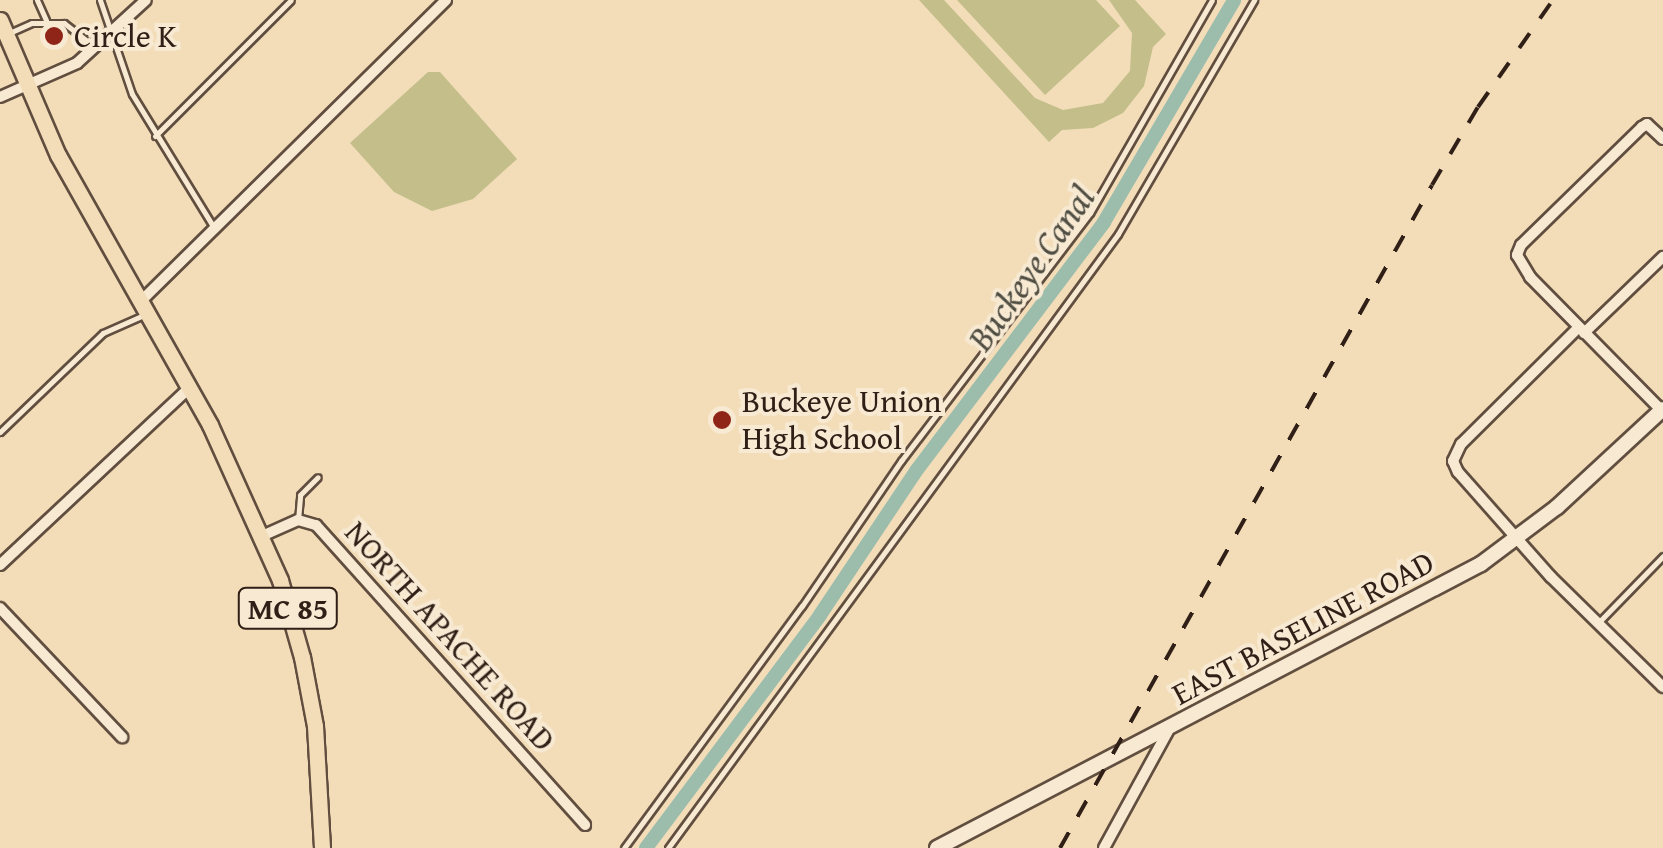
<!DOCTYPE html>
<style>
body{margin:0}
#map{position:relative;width:1663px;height:848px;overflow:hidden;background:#f3ddb9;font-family:"Gentium Book Plus",serif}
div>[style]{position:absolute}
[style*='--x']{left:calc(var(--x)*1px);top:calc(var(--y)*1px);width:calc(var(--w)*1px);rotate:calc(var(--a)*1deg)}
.green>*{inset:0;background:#c3be8a}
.canal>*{height:14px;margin:-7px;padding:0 7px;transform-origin:7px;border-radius:7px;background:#9cbcac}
.roads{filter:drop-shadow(2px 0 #614e3f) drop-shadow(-2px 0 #614e3f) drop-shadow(0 2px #614e3f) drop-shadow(0 -2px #614e3f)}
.lane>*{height:5px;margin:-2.5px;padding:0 2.5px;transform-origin:2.5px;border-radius:2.5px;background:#f7e9d2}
.street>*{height:10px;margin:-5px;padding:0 5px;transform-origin:5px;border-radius:5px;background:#f7e9d2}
.secondary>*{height:14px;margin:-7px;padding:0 7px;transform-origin:7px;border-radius:7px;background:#f7e9d2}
.primary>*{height:15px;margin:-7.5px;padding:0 7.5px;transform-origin:7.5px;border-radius:7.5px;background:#f3ddb9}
.rail>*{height:4px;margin-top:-2px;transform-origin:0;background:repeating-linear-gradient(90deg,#301f16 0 18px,transparent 0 36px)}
.dots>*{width:28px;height:28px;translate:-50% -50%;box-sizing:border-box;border:5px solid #f7e9d2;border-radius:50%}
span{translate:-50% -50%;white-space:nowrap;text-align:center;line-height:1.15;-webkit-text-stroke:8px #f7e9d2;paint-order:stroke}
.shield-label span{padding:2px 8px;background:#f7e9d2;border:2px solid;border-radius:8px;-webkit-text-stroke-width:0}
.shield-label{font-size:30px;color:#301f16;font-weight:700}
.poi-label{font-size:32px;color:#301f16}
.left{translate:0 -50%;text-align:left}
.street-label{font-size:32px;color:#301f16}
.water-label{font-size:35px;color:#504e43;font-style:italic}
</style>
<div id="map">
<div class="green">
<i style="clip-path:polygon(919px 0,944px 0,1035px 98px,1063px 110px,1103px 103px,1130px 71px,1132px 33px,1109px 0,1135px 0,1166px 34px,1153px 47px,1144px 86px,1123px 113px,1093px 128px,1062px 130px,1049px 142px)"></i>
<i style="clip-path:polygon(957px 0,1096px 0,1120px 26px,1045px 95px)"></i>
<i style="clip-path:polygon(428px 72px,440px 72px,517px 159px,473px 199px,432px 211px,394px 192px,350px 143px)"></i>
</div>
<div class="canal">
<i style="--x:646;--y:848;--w:291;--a:-53.2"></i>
<i style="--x:820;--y:615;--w:173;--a:-56.3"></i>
<i style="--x:916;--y:471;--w:312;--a:-52.9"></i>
<i style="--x:1104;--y:222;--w:257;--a:-59.6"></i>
</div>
<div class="roads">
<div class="lane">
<i style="--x:37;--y:0;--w:22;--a:66"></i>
<i style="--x:100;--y:0;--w:99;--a:71.2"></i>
<i style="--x:132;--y:94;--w:155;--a:58.5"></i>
<i style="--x:7;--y:34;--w:27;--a:-24"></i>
<i style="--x:32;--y:23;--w:32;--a:0"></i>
<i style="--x:64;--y:23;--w:39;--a:38"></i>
<i style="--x:155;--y:136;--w:192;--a:-45"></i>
<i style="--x:0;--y:432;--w:143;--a:-43.9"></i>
<i style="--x:103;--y:333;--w:47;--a:-23.8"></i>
<i style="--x:298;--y:520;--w:25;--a:-85"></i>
<i style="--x:300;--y:495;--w:25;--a:-45"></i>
<i style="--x:1599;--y:622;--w:92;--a:-45.9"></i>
<i style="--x:624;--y:848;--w:300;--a:-53.7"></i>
<i style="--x:802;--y:606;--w:176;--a:-55.7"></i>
<i style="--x:901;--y:461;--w:312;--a:-52.7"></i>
<i style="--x:1090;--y:213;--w:245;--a:-60.2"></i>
<i style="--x:668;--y:848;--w:761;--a:-53.76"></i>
<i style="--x:1118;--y:234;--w:271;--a:-59.8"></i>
</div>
<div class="street">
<i style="--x:0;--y:97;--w:84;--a:-23.8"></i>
<i style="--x:77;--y:63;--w:93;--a:-42.4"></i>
<i style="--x:1663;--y:139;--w:22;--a:-137"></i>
<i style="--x:1647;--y:124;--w:6;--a:149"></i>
<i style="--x:1642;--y:127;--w:169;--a:135.7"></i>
<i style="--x:1521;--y:245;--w:11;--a:112"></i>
<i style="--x:1517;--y:255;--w:26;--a:59"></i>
<i style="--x:1530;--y:277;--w:190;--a:45.4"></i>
<i style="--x:142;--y:300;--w:427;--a:-44.6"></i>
<i style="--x:1578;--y:328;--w:165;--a:135.2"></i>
<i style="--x:1461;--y:444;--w:19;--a:115"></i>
<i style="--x:1453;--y:461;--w:12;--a:66"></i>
<i style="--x:1458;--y:472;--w:140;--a:48.5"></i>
<i style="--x:1551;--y:577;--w:157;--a:44.5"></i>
<i style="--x:1584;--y:333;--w:110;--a:-43.9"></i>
<i style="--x:262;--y:536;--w:39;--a:-24"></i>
<i style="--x:298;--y:520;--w:19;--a:16"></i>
<i style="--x:316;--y:525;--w:403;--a:48.1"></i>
<i style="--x:0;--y:565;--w:260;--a:-43.1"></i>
<i style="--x:0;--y:608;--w:178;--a:46.6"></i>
<i style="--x:1104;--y:848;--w:133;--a:-61.3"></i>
</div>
<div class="secondary">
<i style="--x:937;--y:848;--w:614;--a:-27.57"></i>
<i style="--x:1481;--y:564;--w:95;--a:-36.9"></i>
<i style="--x:1557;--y:507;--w:144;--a:-42.8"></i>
</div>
<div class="primary">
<i style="--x:0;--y:20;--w:147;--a:66.8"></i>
<i style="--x:58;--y:155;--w:310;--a:60.6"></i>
<i style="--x:210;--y:425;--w:170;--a:65.7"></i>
<i style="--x:280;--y:580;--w:80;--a:74.1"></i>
<i style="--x:302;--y:657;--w:70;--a:79.3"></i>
<i style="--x:315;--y:726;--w:122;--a:86.7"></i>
</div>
</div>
<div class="rail">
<i style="--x:1060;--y:848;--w:760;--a:-60.7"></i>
<i style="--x:1432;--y:185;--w:91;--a:-59.5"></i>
<i style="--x:1478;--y:107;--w:131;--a:-55"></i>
</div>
<div class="dots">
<i style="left:54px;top:36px;background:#8f2418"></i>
<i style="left:722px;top:420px;background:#8f2418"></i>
</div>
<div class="shield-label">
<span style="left:288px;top:608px">MC 85</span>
</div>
<div class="poi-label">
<span class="left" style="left:74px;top:36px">Circle K</span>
<span class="left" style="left:742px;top:420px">Buckeye Union<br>High School</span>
</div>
<div class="street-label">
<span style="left:1303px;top:628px;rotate:-28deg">EAST BASELINE ROAD</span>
<span style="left:450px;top:636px;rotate:48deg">NORTH APACHE ROAD</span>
</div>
<div class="water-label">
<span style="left:1031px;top:268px;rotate:-55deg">Buckeye Canal</span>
</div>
</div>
